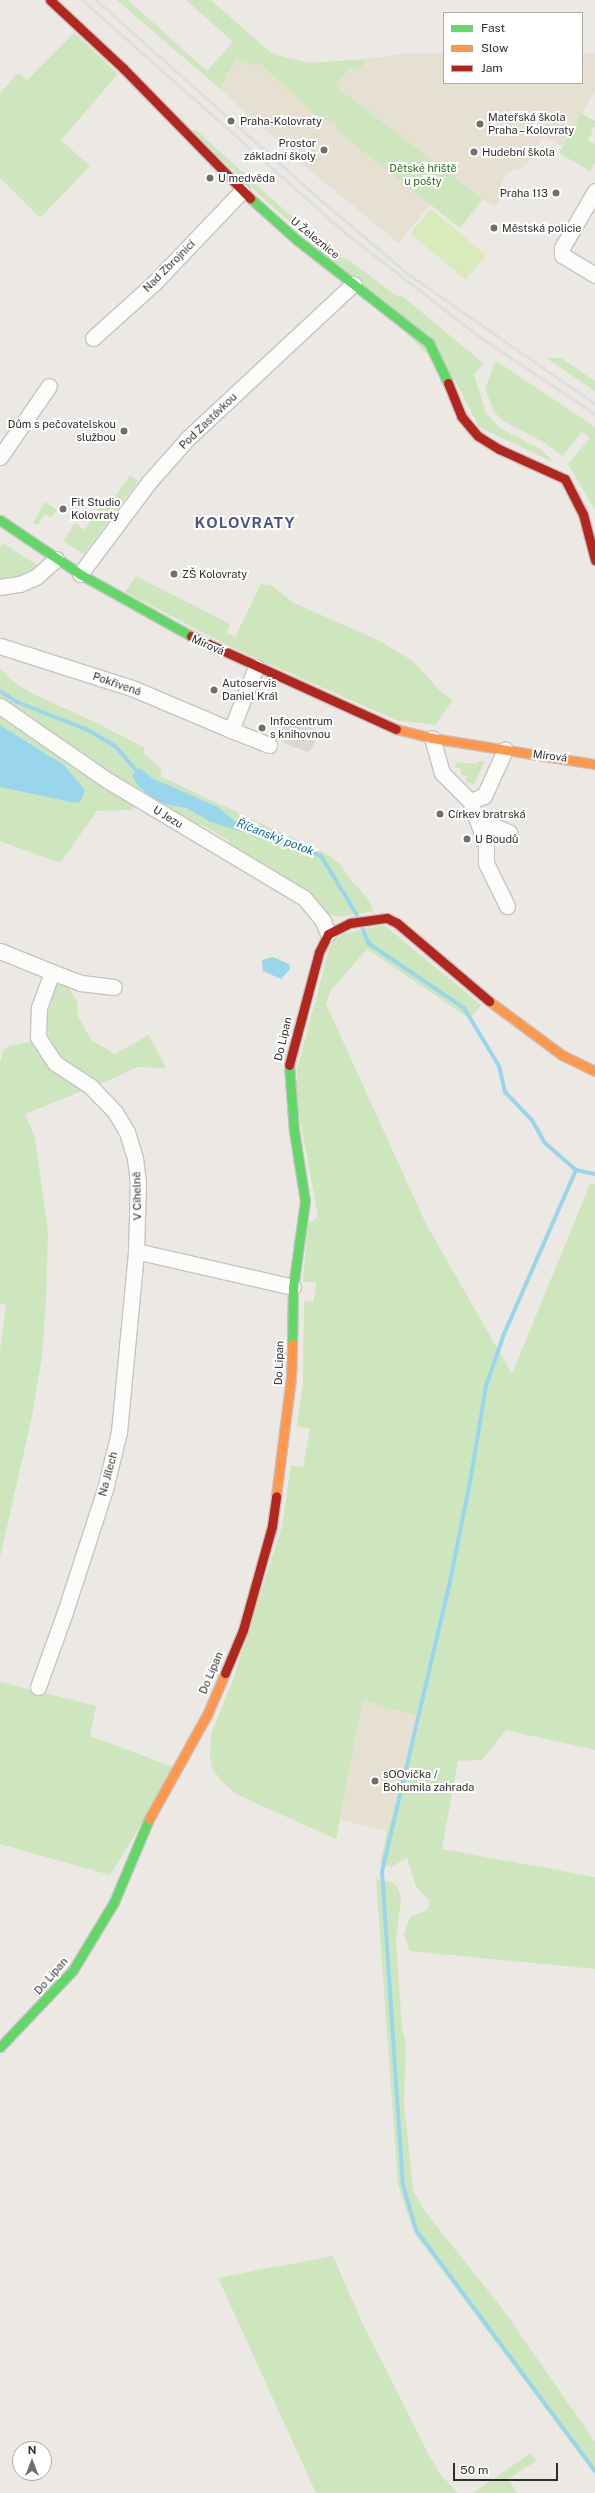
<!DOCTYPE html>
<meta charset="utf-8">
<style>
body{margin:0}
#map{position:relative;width:595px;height:2493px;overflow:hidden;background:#ece8e4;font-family:"Public Sans",sans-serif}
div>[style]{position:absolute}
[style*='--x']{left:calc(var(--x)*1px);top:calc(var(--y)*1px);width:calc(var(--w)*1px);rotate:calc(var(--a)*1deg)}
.education>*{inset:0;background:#e6e0d3}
.green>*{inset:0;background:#cee6be}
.pitch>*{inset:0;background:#d9eabb;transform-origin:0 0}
.plaza>*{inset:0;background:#dad6d2}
.water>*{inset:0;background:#99d6ec}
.stream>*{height:4px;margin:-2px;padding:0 2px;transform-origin:2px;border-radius:2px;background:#99d6ec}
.roads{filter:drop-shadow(1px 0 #c5c4c5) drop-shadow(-1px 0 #c5c4c5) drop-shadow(0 1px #c5c4c5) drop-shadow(0 -1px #c5c4c5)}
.street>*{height:15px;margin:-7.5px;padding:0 7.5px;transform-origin:7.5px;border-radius:7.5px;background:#fcfcfb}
.fast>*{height:9px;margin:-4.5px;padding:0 4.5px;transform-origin:4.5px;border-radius:4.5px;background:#63d668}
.slow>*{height:9px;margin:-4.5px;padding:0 4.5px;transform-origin:4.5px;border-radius:4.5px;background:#ff974d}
.jam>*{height:9px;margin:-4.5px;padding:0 4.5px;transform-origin:4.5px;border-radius:4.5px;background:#b3261e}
.rail>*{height:3px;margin:-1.5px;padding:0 1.5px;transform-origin:1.5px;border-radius:1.5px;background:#dfdfe1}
.dots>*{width:11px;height:11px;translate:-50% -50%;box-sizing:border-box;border:2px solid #fff;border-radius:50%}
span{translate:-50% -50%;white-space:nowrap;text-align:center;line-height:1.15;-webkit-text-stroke:4px #fff;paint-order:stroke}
.poi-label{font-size:11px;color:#2e2e2e}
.left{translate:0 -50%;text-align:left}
.right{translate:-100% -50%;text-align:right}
.park-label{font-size:11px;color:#2c6e1b}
.street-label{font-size:11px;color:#2e2e2e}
.water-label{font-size:12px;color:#0d6fa3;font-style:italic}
.district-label{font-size:15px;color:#4d5680;font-weight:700;letter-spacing:1px}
.legend{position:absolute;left:443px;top:12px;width:140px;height:72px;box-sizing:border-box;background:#fff;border:1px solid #ababab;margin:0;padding:5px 7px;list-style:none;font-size:12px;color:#2e2e2e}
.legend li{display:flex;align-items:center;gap:8px;height:20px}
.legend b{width:20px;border:1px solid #ababab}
.north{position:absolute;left:12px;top:2441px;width:40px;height:40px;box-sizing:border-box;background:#fff;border:1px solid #ababab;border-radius:50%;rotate:0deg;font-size:11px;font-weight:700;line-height:16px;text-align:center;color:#2e2e2e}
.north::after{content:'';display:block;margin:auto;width:14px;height:18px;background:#706f6e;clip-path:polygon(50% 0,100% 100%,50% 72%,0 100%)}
.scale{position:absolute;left:453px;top:2463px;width:105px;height:18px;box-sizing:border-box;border:2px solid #2e2e2e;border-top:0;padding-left:5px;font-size:12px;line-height:14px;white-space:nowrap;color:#2e2e2e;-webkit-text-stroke:3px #fff;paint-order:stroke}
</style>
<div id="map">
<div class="education">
<i style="clip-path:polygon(582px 53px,595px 54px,595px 91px,562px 147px,544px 136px,532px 153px,534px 154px,531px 159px,520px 170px,516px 168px,504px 176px,499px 191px,504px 194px,494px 207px,334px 86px,351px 67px,358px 72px,364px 64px,364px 59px,402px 54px,444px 54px,444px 83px,582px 83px)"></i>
<i style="clip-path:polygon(236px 58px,253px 66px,258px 62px,319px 118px,336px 124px,339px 132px,431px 204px,398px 243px,307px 168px,220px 89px)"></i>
<i style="clip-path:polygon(363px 1700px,423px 1718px,387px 1831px,340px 1820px)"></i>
</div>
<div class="green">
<i style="clip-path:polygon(117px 0,128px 0,207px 71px,233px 42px,186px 0,211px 0,270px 52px,285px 57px,310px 63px,364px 59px,364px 64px,358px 72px,351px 67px,335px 86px,483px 199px,460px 228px,339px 132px,336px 124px,319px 118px,258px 62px,253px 66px,236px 58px,220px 89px)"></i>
<i style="clip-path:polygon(74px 33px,118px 74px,61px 140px,90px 166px,40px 218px,0 178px,0 93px,18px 73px,27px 80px)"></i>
<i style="clip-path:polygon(581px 113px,595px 121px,595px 126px,591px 130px,593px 131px,588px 140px,595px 144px,595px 163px,590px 171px,559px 153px)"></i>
<i style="clip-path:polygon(196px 130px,331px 252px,350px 261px,397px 296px,402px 296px,483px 363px,474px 375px,486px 413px,500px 428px,542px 450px,553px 462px,479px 427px,456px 382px,333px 262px,190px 131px)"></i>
<i style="clip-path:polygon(546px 358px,561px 358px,595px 381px,595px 391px)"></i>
<i style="clip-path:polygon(496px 361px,595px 427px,595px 510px,568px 464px,590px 438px,582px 432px,562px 456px,545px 443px,505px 422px,494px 412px,485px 388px)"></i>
<i style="clip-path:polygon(130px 475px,138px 481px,84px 554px,63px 541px,75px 523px,84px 530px,106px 499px,111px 502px)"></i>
<i style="clip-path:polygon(45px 502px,57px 510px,51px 517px,44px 514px,38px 525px,33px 523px)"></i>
<i style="clip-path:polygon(3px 543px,40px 567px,33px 573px,0 582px,0 548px)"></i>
<i style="clip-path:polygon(136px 576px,230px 624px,227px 633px,235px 637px,261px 584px,271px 585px,294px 603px,380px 641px,413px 661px,439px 690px,453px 700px,435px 725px,396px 720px,231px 647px,125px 592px)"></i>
<i style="clip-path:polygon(0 668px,15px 683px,35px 695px,93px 721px,145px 748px,143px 752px,162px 770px,160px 776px,329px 855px,342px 866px,348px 877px,369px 900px,373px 911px,340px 917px,328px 914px,233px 850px,229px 841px,204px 826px,192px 826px,142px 793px,132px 810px,97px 811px,60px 863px,0 841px,0 787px,75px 803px,85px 790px,64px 765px,0 725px)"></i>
<i style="clip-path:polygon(480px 761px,485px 761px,474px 784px,466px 782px,467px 776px,461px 775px,461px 769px,455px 768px,456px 762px,476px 764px)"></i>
<i style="clip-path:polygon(384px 925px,481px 1005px,470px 1019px,367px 949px,331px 990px,326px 1004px,426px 1224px,512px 1374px,590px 1184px,595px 1184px,595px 1750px,506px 1730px,482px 1760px,458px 1761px,442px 1849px,595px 1877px,595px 1969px,410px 1951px,404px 1935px,410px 1917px,427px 1910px,430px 1901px,416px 1887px,407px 1857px,392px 1867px,380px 1864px,387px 1831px,422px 1718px,363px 1700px,336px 1839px,238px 1795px,223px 1783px,212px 1768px,210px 1758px,211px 1734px,234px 1677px,282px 1526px,291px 1465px,303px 1467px,310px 1429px,297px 1426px,303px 1381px,304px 1301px,313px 1302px,315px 1294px,316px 1282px,303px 1282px,308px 1224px,318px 1217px,297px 1102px,297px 1070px,330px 946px,342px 934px)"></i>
<i style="clip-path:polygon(61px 980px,68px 986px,77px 1001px,78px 1016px,91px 1040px,115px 1054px,149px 1035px,166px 1068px,138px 1067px,100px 1084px,62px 1057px,51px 1043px,46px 1021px,57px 982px)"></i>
<i style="clip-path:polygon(28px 1042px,36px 1044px,39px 1055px,49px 1066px,82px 1091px,25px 1114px,35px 1138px,48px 1232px,46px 1300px,42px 1356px,32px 1416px,0 1558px,0 1352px,6px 1305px,0 1304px,0 1063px,3px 1050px,9px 1046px)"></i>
<i style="clip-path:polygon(0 1682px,96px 1706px,90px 1736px,176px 1768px,110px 1875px,0 1844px)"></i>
<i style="clip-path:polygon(376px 1879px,391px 1882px,398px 1887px,401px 1899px,396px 1939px,402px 2028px,406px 2044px,404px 2102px,413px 2190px,424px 2210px,504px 2311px,595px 2442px,595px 2475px,415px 2234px,405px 2207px,398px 2184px)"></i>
<i style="clip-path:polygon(333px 2256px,360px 2318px,430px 2457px,441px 2475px,458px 2493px,316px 2493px,218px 2278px)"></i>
<i style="clip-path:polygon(531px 2453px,536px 2461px,508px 2479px,517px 2493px,473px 2493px)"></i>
</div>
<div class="pitch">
<i style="left:431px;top:209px;width:72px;height:32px;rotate:40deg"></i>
</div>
<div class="plaza">
<i style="clip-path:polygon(293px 718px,319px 732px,312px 749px,308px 752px,284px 743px,280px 738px,279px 734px,286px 720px)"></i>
</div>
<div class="water">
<i style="clip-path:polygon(0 725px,64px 765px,85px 790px,81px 801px,75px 803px,0 787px)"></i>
<i style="clip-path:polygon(140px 768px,152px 778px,218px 807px,244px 829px,242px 832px,211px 822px,186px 808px,159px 803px,138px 786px,132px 776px)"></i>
<i style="clip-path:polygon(273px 957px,289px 964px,290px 969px,281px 979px,263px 971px,262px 960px)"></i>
</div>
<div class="stream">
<i style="--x:0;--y:691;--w:20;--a:33"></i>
<i style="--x:17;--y:702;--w:76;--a:21.5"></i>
<i style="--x:88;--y:730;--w:31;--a:31"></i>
<i style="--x:115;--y:746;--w:38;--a:49"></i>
<i style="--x:236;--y:823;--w:31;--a:25"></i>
<i style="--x:264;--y:836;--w:36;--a:14"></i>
<i style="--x:299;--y:845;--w:25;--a:27"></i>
<i style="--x:321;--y:856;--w:69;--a:58.6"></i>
<i style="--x:362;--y:927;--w:17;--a:69"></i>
<i style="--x:368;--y:943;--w:116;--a:34.1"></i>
<i style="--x:464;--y:1008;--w:68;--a:58.9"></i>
<i style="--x:499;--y:1066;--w:27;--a:77"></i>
<i style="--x:505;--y:1092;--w:39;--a:46"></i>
<i style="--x:532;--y:1120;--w:26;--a:61"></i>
<i style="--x:545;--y:1143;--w:41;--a:41.1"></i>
<i style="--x:576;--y:1170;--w:19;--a:12"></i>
<i style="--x:576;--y:1170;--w:179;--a:113.7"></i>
<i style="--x:504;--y:1334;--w:55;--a:109.1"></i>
<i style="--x:486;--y:1386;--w:92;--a:99.4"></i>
<i style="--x:471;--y:1477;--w:111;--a:101.4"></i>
<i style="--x:449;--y:1586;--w:293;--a:103.2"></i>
<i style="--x:382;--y:1871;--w:315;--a:86.2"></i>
<i style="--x:403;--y:2185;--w:47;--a:73.9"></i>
<i style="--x:416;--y:2230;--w:300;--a:53.4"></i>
</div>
<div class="roads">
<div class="street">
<i style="--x:595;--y:191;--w:66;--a:120.1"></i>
<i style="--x:562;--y:248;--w:7;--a:90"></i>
<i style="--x:562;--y:255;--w:39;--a:31"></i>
<i style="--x:93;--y:338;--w:82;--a:-42"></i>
<i style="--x:154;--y:283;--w:127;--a:-46.3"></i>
<i style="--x:0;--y:457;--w:86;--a:-55.4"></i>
<i style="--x:80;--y:574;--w:115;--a:-53.1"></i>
<i style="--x:149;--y:482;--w:59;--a:-48.4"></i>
<i style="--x:188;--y:438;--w:226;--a:-43"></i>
<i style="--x:0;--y:587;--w:20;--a:-9"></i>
<i style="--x:20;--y:584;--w:17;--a:-24"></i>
<i style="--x:36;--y:577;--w:27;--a:-42"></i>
<i style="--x:0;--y:646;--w:139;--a:17.7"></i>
<i style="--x:132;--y:688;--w:108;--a:23"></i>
<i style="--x:256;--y:667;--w:68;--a:111.6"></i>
<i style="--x:231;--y:730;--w:41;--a:21.5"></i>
<i style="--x:0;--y:706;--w:130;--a:34.7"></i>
<i style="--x:107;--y:780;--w:230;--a:30.9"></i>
<i style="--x:304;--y:898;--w:30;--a:50"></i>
<i style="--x:323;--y:921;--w:14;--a:69"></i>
<i style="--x:432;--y:738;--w:36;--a:74"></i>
<i style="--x:442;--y:773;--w:40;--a:45"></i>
<i style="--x:470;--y:801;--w:46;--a:69.6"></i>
<i style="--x:486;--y:844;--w:19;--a:90"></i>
<i style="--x:486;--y:863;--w:48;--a:64"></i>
<i style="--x:470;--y:801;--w:15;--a:-20"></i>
<i style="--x:484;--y:796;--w:51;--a:-65.5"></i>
<i style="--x:478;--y:819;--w:34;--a:23"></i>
<i style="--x:0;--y:951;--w:56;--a:22"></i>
<i style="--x:52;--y:972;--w:37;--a:110"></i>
<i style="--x:39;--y:1007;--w:30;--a:92"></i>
<i style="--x:38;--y:1037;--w:31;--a:57"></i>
<i style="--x:55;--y:1063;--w:42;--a:33.3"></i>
<i style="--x:90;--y:1086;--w:36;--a:46"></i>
<i style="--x:115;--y:1112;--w:23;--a:59"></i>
<i style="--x:127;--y:1132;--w:27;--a:73"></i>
<i style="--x:135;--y:1158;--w:23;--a:83"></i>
<i style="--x:138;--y:1181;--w:70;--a:91.6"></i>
<i style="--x:136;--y:1251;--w:161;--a:12.9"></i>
<i style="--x:52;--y:972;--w:31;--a:21"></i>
<i style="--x:81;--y:983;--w:33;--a:7"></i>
<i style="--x:38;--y:1687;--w:80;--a:-70.2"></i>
<i style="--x:65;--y:1612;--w:129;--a:-72"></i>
<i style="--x:105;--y:1489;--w:59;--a:-76.2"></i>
<i style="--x:119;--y:1432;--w:182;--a:-84.6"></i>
</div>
<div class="fast">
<i style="--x:250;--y:198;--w:63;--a:41.8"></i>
<i style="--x:297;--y:240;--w:167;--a:38"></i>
<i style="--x:429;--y:343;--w:44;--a:64.6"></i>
<i style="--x:0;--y:520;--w:97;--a:34"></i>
<i style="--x:80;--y:574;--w:127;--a:29.2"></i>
<i style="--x:289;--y:1065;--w:66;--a:85.7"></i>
<i style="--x:294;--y:1131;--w:71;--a:81.1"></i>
<i style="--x:305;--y:1201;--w:87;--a:97.9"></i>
<i style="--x:293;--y:1287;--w:57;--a:91"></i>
<i style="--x:0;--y:2047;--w:106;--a:-46.5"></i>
<i style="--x:73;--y:1970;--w:79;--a:-58.9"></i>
<i style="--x:114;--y:1902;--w:90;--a:-67.1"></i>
</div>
<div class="slow">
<i style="--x:396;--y:729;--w:37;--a:14"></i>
<i style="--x:432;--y:738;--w:165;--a:9.1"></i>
<i style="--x:489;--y:1001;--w:91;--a:36.5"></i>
<i style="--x:562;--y:1055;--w:37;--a:26"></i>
<i style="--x:276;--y:1496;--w:120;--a:-82.8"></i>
<i style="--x:291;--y:1377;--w:33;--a:-88"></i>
<i style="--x:149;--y:1819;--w:119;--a:-60.9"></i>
<i style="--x:207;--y:1715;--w:46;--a:-66.8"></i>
</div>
<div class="jam">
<i style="--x:50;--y:0;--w:100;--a:43"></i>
<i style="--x:123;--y:68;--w:182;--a:45.7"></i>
<i style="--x:448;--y:383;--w:35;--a:68"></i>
<i style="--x:461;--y:416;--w:26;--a:50"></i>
<i style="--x:478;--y:436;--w:25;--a:32"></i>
<i style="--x:499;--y:449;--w:72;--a:24.4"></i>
<i style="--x:565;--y:479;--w:39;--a:63"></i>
<i style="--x:583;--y:514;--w:48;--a:75.4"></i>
<i style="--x:191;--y:636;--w:225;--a:24.4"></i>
<i style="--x:289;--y:1065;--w:117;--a:-75.1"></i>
<i style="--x:319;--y:952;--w:20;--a:-63"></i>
<i style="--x:328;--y:934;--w:25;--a:-27"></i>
<i style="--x:350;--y:923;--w:37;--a:-8"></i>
<i style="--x:387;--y:918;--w:11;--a:27"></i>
<i style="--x:397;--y:923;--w:121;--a:40.3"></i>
<i style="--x:225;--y:1673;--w:47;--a:-67.3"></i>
<i style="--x:243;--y:1630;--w:108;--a:-74.4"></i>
<i style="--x:272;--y:1526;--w:30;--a:-82"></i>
</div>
</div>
<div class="rail">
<i style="--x:82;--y:0;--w:350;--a:41.5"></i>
<i style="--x:344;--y:232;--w:173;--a:37.7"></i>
<i style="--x:481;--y:338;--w:137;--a:33.7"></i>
<i style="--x:96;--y:0;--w:287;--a:41.7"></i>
<i style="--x:310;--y:191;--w:128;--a:40.3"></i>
<i style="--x:408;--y:274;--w:228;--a:34.8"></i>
</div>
<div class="dots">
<i style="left:231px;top:121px;background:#706f6e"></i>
<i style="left:480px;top:124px;background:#706f6e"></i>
<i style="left:324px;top:150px;background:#706f6e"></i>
<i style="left:474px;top:152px;background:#706f6e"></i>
<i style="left:210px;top:178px;background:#706f6e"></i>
<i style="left:556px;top:193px;background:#706f6e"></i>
<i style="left:494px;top:228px;background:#706f6e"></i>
<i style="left:124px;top:431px;background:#706f6e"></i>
<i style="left:63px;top:509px;background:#706f6e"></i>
<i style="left:174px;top:574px;background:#706f6e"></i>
<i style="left:214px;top:690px;background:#706f6e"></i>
<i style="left:262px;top:728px;background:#706f6e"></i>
<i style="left:440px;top:814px;background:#706f6e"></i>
<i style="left:467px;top:839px;background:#706f6e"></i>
<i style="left:375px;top:1781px;background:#706f6e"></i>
</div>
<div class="poi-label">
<span class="left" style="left:488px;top:124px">Mateřská škola<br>Praha – Kolovraty</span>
<span class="left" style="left:240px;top:121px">Praha-Kolovraty</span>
<span class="right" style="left:316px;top:150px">Prostor<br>základní školy</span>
<span class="left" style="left:482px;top:152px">Hudební škola</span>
<span class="left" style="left:218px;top:178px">U medvěda</span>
<span class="right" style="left:548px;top:193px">Praha 113</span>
<span class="left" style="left:502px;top:228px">Městská policie</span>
<span class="right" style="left:116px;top:431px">Dům s pečovatelskou<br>službou</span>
<span class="left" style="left:71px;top:509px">Fit Studio<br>Kolovraty</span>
<span class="left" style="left:182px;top:574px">ZŠ Kolovraty</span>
<span class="left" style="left:222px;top:690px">Autoservis<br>Daniel Král</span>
<span class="left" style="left:270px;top:728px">Infocentrum<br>s knihovnou</span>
<span class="left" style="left:448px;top:814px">Církev bratrská</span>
<span class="left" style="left:475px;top:839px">U Boudů</span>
<span class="left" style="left:383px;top:1781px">sOOvička /<br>Bohumila zahrada</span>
</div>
<div class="park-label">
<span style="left:423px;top:175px">Dětské hřiště<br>u pošty</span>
</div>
<div class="street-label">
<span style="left:315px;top:238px;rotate:39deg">U Železnice</span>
<span style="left:169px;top:266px;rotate:-45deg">Nad Zbrojnicí</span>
<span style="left:208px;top:421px;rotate:-44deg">Pod Zastávkou</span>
<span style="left:208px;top:645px;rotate:24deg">Mírová</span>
<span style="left:117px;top:684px;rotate:19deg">Pokřivená</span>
<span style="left:550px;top:756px;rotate:7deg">Mírová</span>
<span style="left:168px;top:817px;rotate:31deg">U Jezu</span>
<span style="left:283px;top:1039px;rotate:-77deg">Do Lipan</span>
<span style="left:137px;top:1196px;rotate:-91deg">V Cihelně</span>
<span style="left:279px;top:1363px;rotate:-88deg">Do Lipan</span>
<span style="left:108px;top:1474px;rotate:-75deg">Na Jílech</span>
<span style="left:211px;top:1673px;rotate:-67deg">Do Lipan</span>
<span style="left:51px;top:1976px;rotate:-49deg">Do Lipan</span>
</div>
<div class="water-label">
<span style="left:275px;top:838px;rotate:21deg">Říčanský potok</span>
</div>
<div class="district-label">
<span style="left:245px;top:523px">KOLOVRATY</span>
</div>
<ul class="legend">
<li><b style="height:5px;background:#63d668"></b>Fast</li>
<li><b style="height:5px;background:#ff974d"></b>Slow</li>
<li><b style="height:5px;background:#b3261e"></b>Jam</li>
</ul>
<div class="north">N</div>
<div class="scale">50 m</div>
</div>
